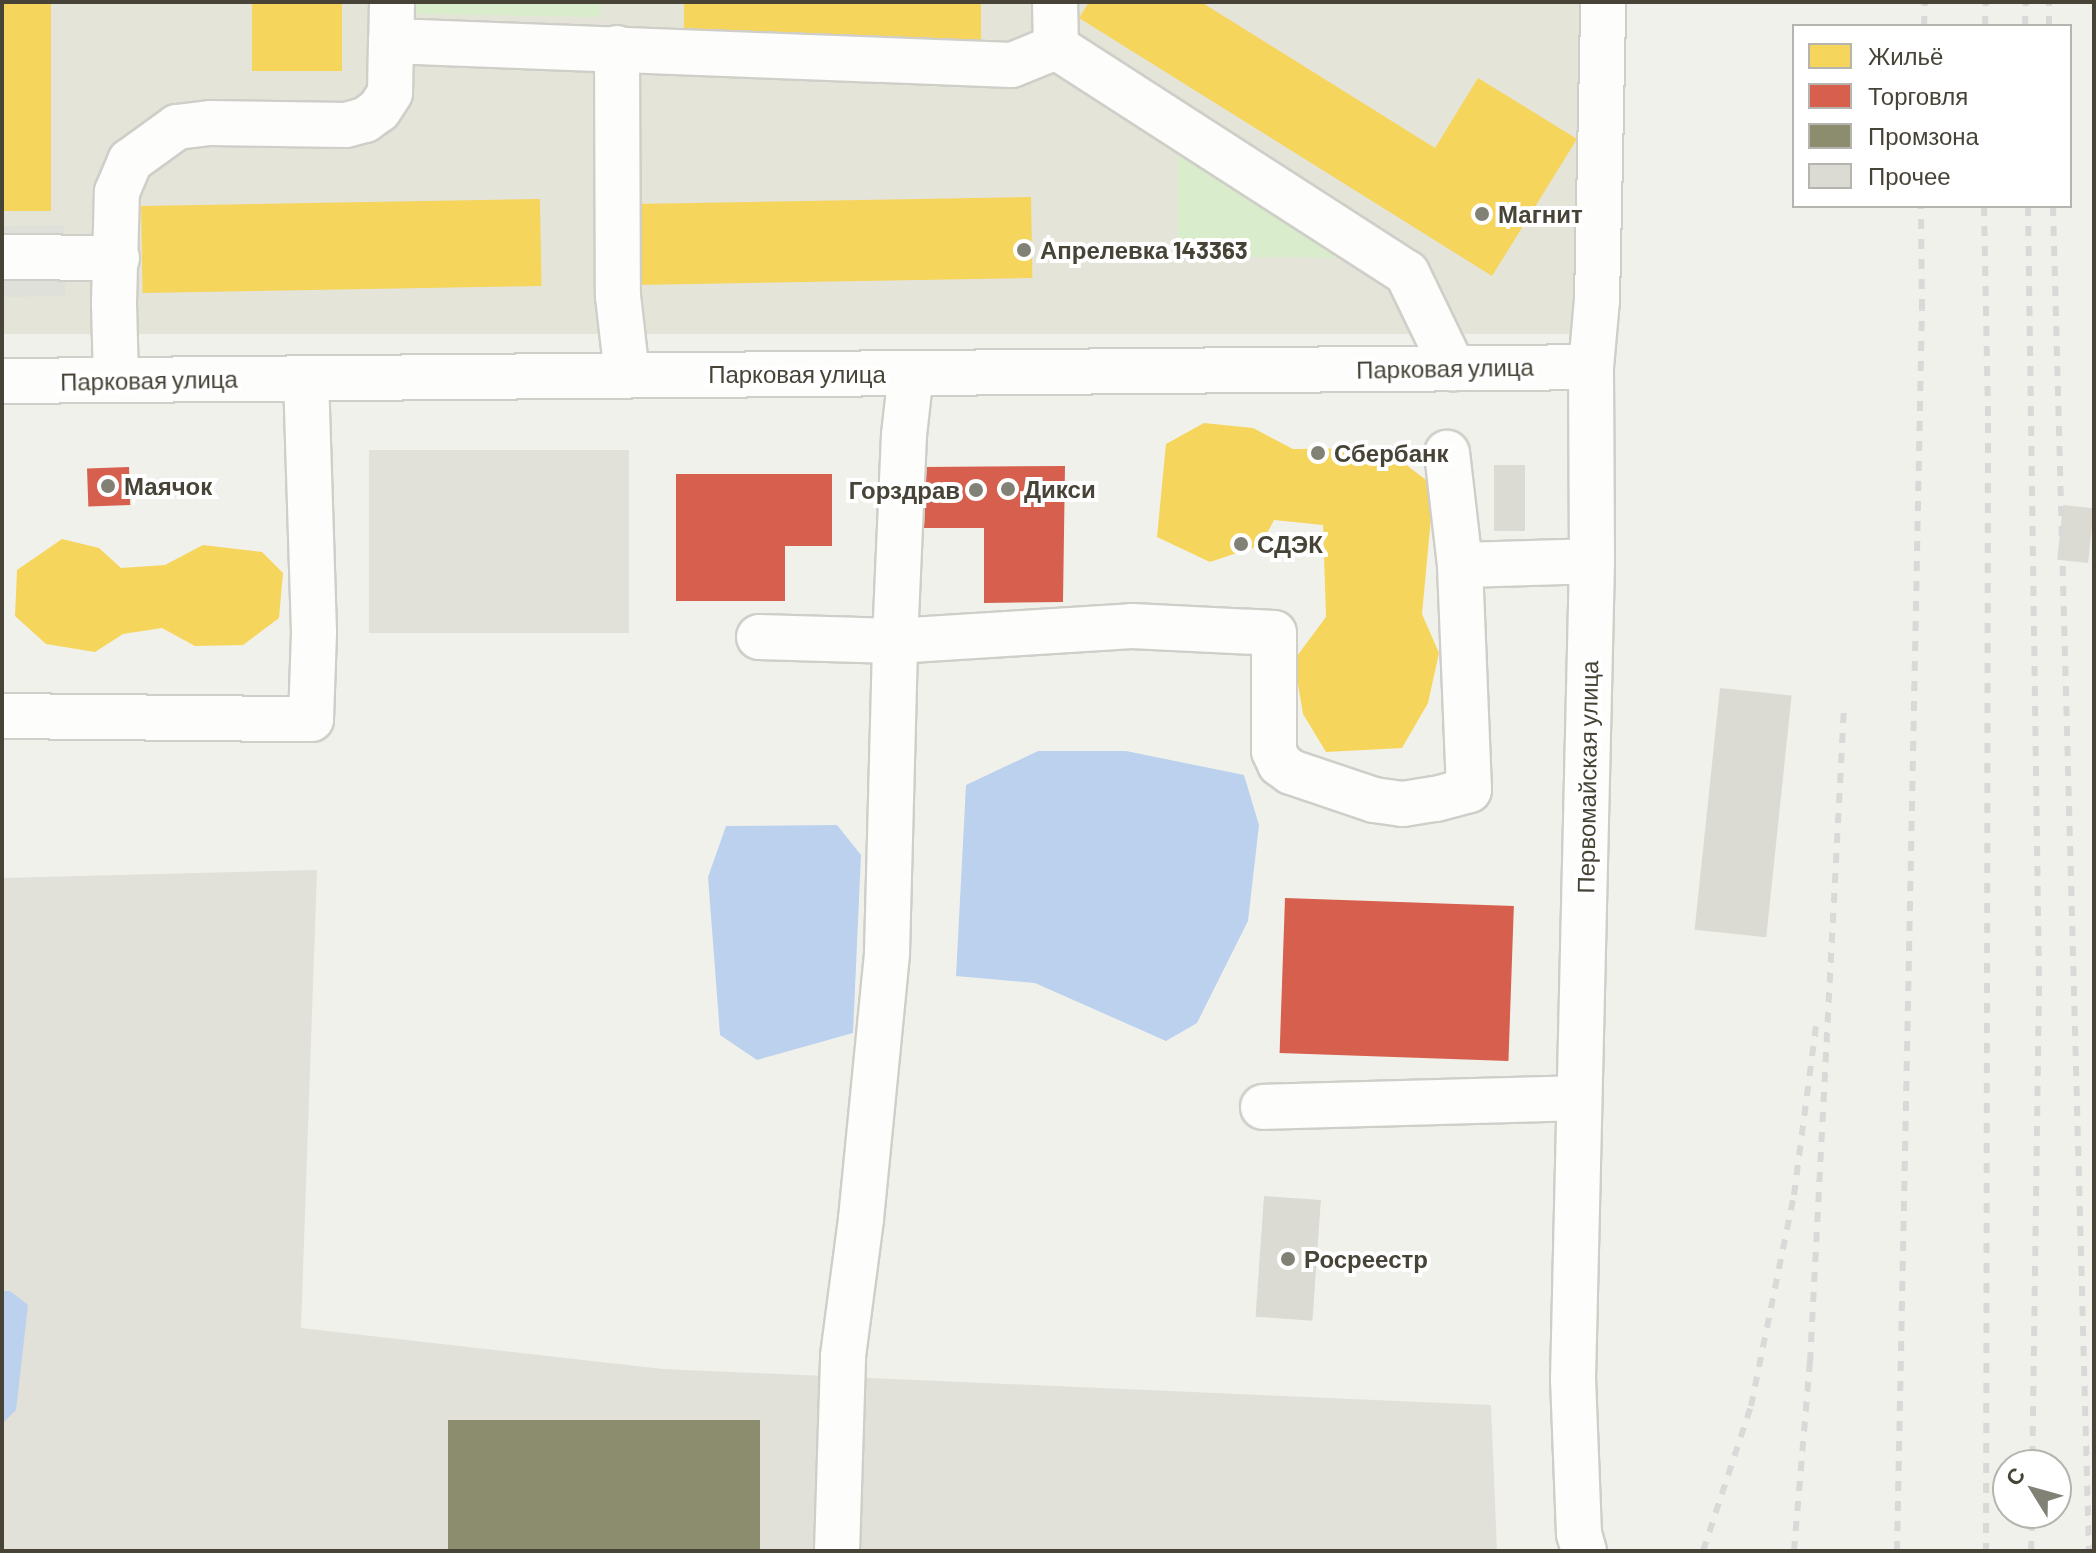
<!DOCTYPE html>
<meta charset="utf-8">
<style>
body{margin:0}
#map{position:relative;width:2096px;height:1553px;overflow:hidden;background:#f1f1eb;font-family:Barlow,sans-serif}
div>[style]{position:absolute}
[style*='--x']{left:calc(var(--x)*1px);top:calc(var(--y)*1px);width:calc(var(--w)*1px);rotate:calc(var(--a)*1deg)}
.residential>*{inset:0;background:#e5e4d8;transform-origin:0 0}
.industrial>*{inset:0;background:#e1e0d9;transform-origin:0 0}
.green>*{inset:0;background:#d9eccb}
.parking>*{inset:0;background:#e0e0db;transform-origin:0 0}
.water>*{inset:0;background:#bcd1ee}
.homes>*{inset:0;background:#f6d55c;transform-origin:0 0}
.shops>*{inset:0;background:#d6604d;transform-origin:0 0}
.industry>*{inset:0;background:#8c8c6e;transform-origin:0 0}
.building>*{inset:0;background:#dbdad3;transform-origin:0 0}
.roads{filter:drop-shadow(2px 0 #cfcec8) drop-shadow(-2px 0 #cfcec8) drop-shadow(0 2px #cfcec8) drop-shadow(0 -2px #cfcec8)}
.minor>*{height:44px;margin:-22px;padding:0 22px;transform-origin:22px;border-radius:22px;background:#fdfdfc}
.rail>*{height:6px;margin-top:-3px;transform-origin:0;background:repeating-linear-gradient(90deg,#d9d9d8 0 10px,transparent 0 20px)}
.dots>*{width:22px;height:22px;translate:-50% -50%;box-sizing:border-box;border:4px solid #fff;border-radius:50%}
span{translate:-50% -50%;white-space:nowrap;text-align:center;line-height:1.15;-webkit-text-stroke:8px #fff;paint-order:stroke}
.poi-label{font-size:24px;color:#474437;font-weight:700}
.left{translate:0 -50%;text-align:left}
.right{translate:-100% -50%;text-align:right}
.street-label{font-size:24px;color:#474437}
.frame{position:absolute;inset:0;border:4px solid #474437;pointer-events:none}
.legend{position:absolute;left:1792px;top:24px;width:280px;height:184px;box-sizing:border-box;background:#fff;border:2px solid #b5b4af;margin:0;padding:10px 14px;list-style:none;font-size:24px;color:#474437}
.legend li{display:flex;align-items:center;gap:16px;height:40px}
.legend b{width:40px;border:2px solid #b5b4af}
.north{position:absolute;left:1992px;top:1449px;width:80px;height:80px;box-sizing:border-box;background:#fff;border:2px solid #b5b4af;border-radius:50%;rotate:307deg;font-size:22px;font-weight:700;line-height:32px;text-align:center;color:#474437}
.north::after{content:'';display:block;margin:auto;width:28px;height:36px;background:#828176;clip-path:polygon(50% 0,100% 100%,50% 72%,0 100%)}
</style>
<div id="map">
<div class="residential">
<i style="left:2px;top:2px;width:1578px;height:332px"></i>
</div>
<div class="industrial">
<i style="left:369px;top:450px;width:260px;height:183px"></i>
<i style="clip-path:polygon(317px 870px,301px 1328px,663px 1369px,1491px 1405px,1497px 1551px,2px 1551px,2px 878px)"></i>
</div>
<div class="green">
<i style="clip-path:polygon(417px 2px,601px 2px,601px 17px,417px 14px)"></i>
<i style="clip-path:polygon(1178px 134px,1370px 258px,1178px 256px)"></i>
</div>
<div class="parking">
<i style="left:64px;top:225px;width:71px;height:62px;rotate:89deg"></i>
</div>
<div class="water">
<i style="clip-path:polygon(1038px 751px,1126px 751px,1244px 775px,1259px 825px,1248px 921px,1197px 1023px,1166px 1041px,1035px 983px,956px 976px,966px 785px)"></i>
<i style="clip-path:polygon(837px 825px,861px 855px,853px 1033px,757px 1060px,720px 1035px,708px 877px,726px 826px)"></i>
<i style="clip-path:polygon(2px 1291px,10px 1291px,28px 1305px,16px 1410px,2px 1424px)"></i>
</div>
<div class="homes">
<i style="left:2px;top:2px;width:49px;height:209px"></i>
<i style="left:252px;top:2px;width:90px;height:69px"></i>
<i style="left:684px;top:2px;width:297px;height:38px"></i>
<i style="clip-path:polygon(1089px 2px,1201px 2px,1435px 148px,1478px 78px,1577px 139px,1492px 276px,1079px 18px)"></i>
<i style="left:1031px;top:197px;width:81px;height:412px;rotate:89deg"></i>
<i style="left:540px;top:199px;width:87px;height:399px;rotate:89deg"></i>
<i style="clip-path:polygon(1204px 423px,1253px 428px,1293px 449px,1384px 448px,1434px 486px,1422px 614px,1439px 653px,1428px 703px,1402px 748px,1326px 752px,1303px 714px,1294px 660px,1326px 617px,1323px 525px,1274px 520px,1261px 545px,1210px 562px,1157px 537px,1166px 444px)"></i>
<i style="clip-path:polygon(62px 539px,99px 548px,121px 568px,165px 565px,203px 545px,262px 552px,283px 573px,279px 618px,243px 645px,195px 646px,162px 628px,123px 634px,95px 652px,46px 644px,15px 616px,17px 570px)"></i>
</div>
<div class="shops">
<i style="clip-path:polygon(1065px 466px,1063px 602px,984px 603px,984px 528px,923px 528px,923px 467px)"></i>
<i style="left:129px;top:467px;width:38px;height:42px;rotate:88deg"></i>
<i style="clip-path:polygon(676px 474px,832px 474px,832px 546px,785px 546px,785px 601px,676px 601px)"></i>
<i style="left:1285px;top:898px;width:229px;height:155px;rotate:2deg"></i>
</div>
<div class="industry">
<i style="left:448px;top:1420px;width:312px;height:131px"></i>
</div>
<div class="building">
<i style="left:1494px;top:465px;width:31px;height:66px"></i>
<i style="left:2063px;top:505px;width:31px;height:55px;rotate:6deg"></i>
<i style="left:1720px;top:688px;width:72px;height:243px;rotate:6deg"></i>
<i style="left:1264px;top:1196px;width:57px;height:121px;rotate:4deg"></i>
</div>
<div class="roads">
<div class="minor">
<i style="--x:392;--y:2;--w:39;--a:91"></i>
<i style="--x:391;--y:41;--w:621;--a:2.21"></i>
<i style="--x:1012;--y:65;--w:48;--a:-22.2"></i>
<i style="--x:1055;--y:2;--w:45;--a:88.7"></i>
<i style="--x:1056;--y:47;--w:417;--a:32.8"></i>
<i style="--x:1407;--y:273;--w:106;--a:64.2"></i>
<i style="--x:617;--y:48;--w:248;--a:89.8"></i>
<i style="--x:618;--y:296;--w:80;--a:83.5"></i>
<i style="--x:2;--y:257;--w:115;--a:0.5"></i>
<i style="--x:116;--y:380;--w:77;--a:-91.5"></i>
<i style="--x:114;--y:303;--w:111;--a:-88.5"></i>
<i style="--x:117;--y:192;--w:34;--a:-67"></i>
<i style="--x:130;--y:161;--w:58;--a:-35.9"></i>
<i style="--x:177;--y:127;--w:33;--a:-7"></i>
<i style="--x:210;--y:123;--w:136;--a:0.8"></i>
<i style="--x:346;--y:125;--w:20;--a:-15"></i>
<i style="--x:365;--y:120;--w:17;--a:-36"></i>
<i style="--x:379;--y:110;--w:20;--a:-57"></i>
<i style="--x:390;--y:93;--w:52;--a:-88.9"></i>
<i style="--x:2;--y:381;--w:1589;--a:-0.5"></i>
<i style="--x:1460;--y:565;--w:132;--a:-1.7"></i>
<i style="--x:759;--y:637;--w:136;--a:1.7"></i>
<i style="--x:895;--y:641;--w:237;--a:-3.6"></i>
<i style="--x:1132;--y:626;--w:142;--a:2.8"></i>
<i style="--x:1274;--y:633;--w:118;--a:90"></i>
<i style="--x:1274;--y:751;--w:14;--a:65"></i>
<i style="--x:1280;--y:764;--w:14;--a:36"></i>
<i style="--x:1291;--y:772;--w:88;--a:18.6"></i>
<i style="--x:1374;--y:800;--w:29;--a:8"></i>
<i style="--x:1403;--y:804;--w:33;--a:-9"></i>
<i style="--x:1436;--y:799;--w:34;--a:-15"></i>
<i style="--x:1469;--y:790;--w:225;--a:-92.3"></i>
<i style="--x:1460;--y:565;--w:113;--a:-96.6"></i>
<i style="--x:2;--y:716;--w:309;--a:0.6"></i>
<i style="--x:311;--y:719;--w:87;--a:-88"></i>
<i style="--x:314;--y:632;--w:254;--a:-91.8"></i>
<i style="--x:1263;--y:1107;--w:316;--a:-1.6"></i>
<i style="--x:837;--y:1551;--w:195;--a:-88.2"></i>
<i style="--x:843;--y:1356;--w:138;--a:-82.5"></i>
<i style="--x:861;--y:1219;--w:268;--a:-84.4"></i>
<i style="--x:887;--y:952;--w:311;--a:-88.5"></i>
<i style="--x:895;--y:641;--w:206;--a:-87.5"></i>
<i style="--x:904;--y:435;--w:62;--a:-83.6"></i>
<i style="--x:1584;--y:1551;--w:18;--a:-106"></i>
<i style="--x:1579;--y:1534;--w:154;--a:-92.2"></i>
<i style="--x:1573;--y:1380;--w:819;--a:-88.67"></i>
<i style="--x:1592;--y:561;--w:194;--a:-90.3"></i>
<i style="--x:1591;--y:367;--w:67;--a:-84.9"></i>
<i style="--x:1597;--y:300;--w:298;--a:-88.8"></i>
</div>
</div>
<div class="rail">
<i style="--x:1924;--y:26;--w:24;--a:-88"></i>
<i style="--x:1985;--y:26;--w:24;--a:-88"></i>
<i style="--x:2025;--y:26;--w:24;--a:-88"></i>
<i style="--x:2049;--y:26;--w:24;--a:-90"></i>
<i style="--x:1984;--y:206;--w:217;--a:88.9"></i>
<i style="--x:1988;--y:423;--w:1128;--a:90.1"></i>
<i style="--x:2028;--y:206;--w:780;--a:89.19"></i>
<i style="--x:2039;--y:986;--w:479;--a:90.8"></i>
<i style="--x:2053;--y:206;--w:1345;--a:88.47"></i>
<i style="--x:1703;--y:1551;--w:153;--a:-71.7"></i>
<i style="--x:1751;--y:1406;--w:215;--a:-78.5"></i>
<i style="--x:1794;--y:1195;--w:171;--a:-82.6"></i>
<i style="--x:1794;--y:1551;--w:190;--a:-85.2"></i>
<i style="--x:1810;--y:1362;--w:657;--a:-87.03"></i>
<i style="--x:1897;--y:1551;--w:1242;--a:-88.85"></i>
<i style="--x:1922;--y:309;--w:103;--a:-90.6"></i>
<i style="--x:2031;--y:1551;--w:38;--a:-88"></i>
</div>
<div class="dots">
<i style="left:1482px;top:214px;background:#828176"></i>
<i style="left:1024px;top:250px;background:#828176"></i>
<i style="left:1318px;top:453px;background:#828176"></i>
<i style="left:108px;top:486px;background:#828176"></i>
<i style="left:1008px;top:489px;background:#828176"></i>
<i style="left:976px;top:490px;background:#828176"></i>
<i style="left:1241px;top:544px;background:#828176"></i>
<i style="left:1288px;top:1259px;background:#828176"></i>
</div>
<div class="poi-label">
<span class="left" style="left:1498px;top:214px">Магнит</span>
<span class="left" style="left:1040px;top:250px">Апрелевка 143363</span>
<span class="left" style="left:1334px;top:453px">Сбербанк</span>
<span class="left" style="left:124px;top:486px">Маячок</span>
<span class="left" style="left:1024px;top:489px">Дикси</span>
<span class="right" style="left:960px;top:490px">Горздрав</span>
<span class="left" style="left:1257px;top:544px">СДЭК</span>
<span class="left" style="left:1304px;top:1259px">Росреестр</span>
</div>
<div class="street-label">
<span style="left:1445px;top:368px;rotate:-1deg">Парковая улица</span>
<span style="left:797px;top:374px">Парковая улица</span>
<span style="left:149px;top:380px;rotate:-1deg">Парковая улица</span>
<span style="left:1587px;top:777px;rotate:-89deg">Первомайская улица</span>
</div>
<div class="frame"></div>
<ul class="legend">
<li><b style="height:22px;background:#f6d55c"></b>Жильё</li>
<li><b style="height:22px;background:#d6604d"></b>Торговля</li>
<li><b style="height:22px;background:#8c8c6e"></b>Промзона</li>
<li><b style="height:22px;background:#dbdad3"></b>Прочее</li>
</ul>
<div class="north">С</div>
</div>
